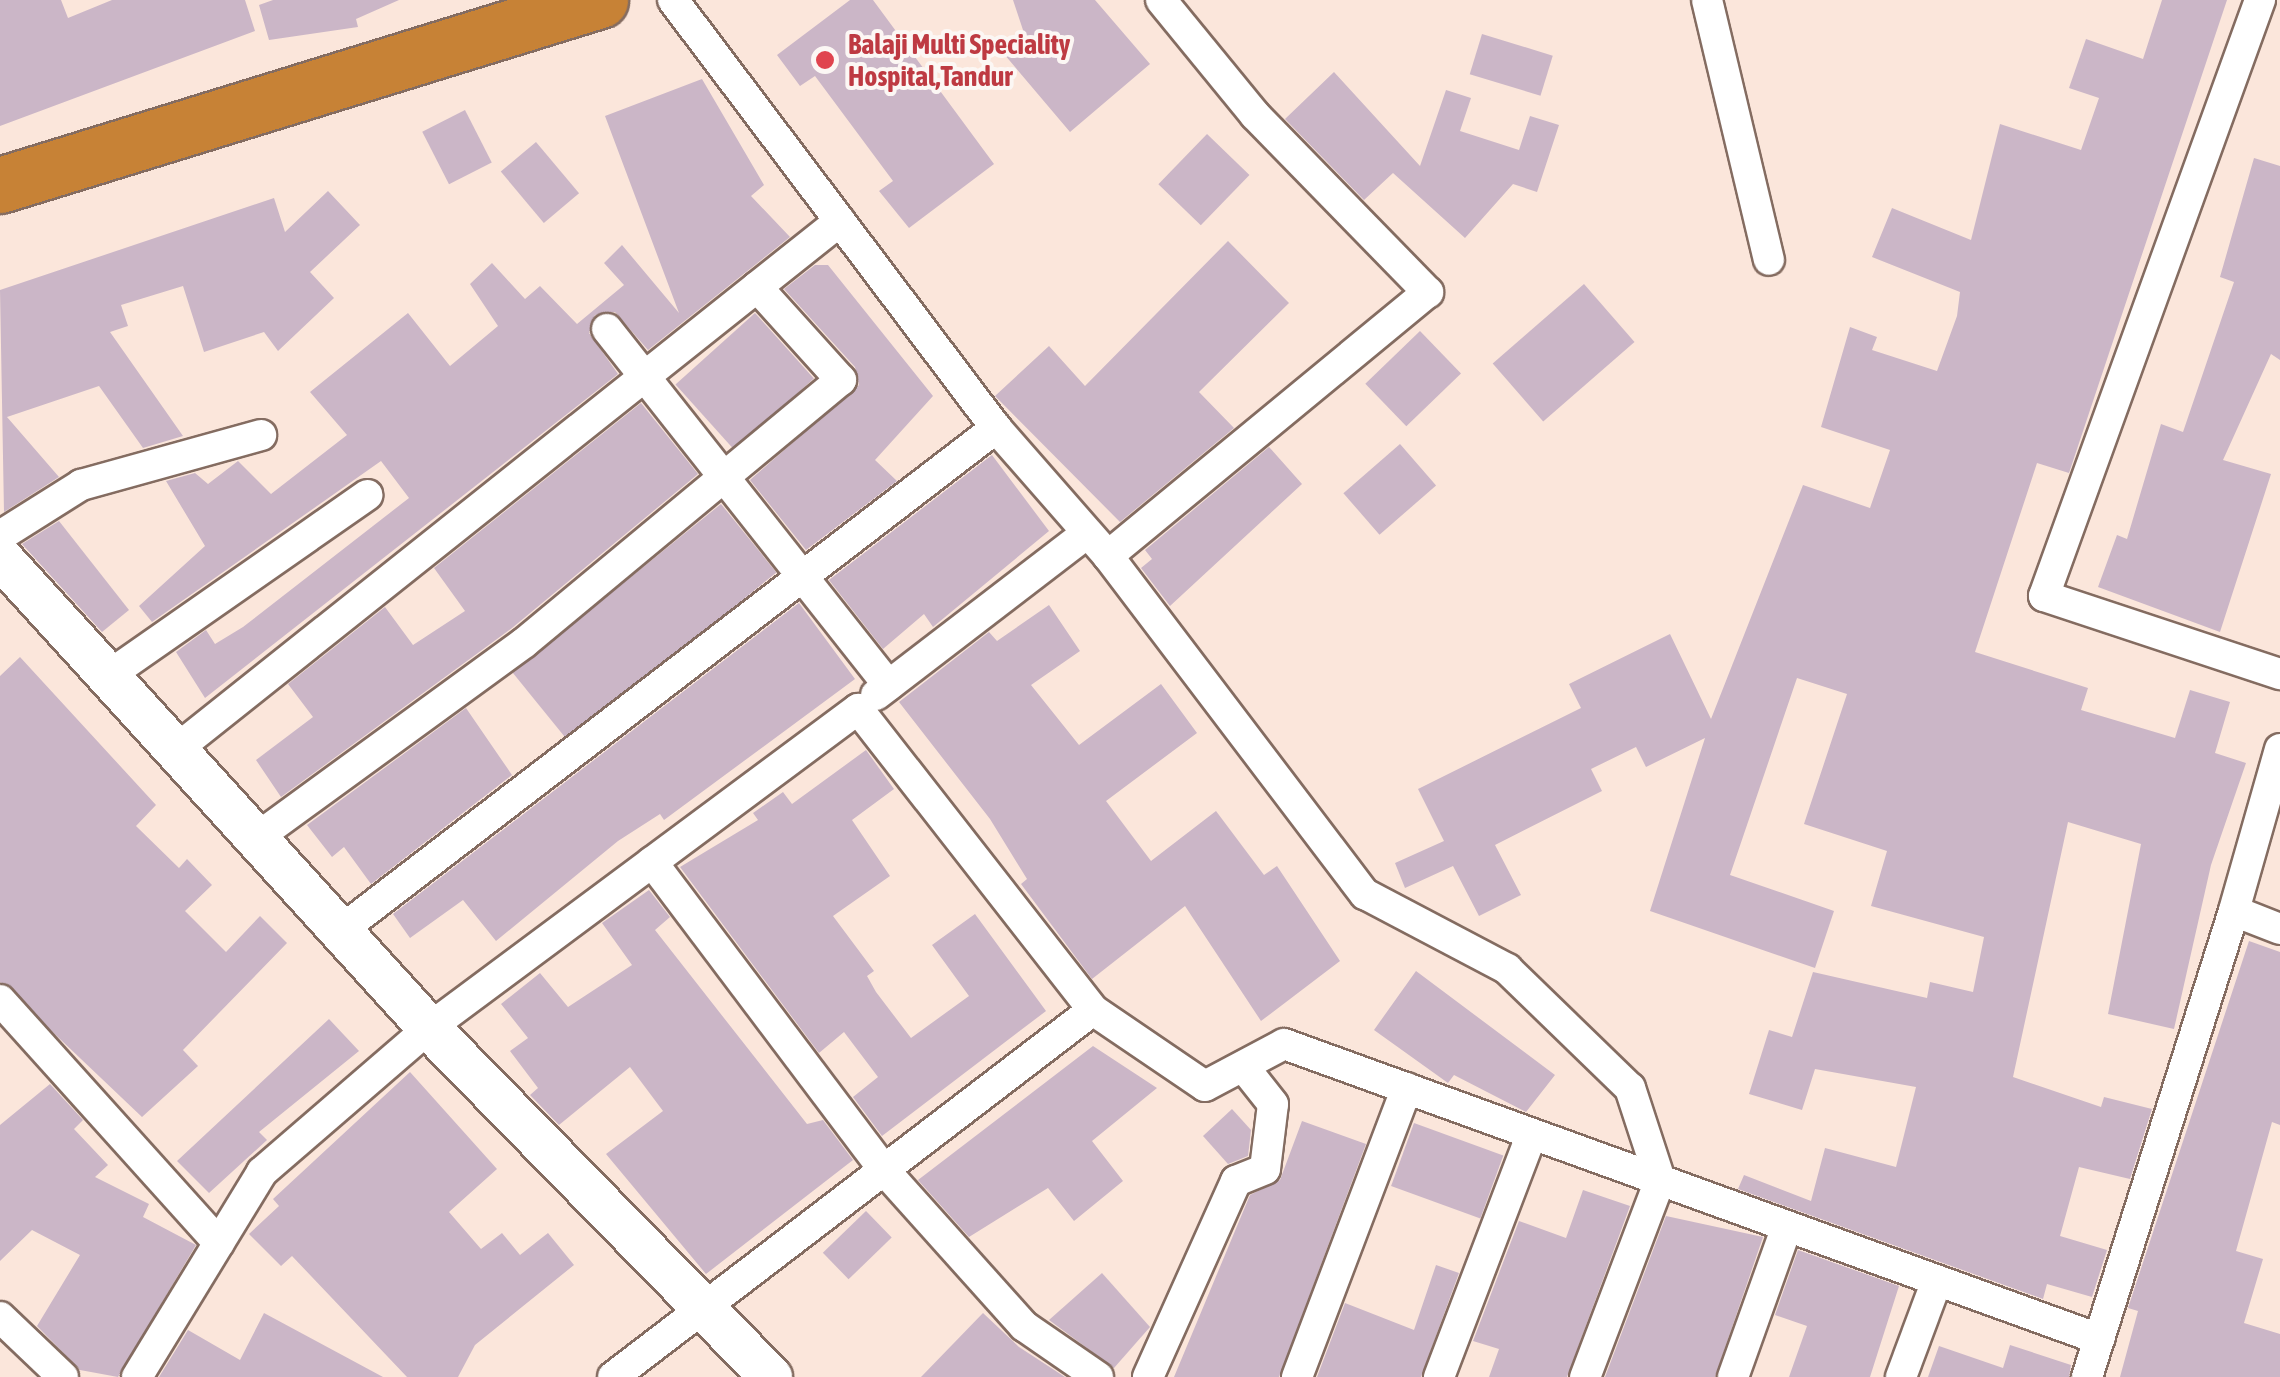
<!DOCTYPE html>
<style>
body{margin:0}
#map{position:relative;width:2280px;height:1377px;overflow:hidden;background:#fbe6db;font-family:"Asap Condensed",sans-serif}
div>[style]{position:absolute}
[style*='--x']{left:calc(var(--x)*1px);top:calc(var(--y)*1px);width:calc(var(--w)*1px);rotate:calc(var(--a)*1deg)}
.building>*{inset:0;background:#cbb6c7;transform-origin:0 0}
.roads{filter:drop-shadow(2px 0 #846c61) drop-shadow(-2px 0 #846c61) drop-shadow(0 2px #846c61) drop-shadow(0 -2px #846c61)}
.street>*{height:30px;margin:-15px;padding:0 15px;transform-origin:15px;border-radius:15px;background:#fff}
.secondary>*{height:42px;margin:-21px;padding:0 21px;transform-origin:21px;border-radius:21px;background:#fff}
.highway>*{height:55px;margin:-27.5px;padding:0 27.5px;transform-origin:27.5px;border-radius:27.5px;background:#c78236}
.dots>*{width:28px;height:28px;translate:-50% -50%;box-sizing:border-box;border:5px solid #fcf7f4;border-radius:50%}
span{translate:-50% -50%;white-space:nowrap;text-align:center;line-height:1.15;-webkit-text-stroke:8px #fcf7f4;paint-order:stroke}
.health-label{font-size:28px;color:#be3a42;font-weight:700}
.left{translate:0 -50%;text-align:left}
</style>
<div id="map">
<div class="building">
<i style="clip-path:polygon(0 0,61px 0,68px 18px,112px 0,245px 0,255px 31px,0 126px)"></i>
<i style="clip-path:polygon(273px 0,399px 0,356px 19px,358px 27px,269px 40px,259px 5px)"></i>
<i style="clip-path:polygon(850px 0,873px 0,994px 164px,909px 228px,879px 191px,893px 181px,815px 76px,800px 86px,777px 55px)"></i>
<i style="clip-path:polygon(1013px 0,1095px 0,1150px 64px,1070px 132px,1004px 54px,1025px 36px)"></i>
<i style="clip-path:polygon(2162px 0,2227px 0,2069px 473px,2037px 463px,1975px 652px,2088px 688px,2081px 710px,2175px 738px,2190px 690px,2230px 702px,2215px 753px,2246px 763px,2211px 865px,2174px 1029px,2108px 1014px,2141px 844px,2068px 822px,2013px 1077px,2101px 1107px,2104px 1097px,2152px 1109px,2130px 1179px,2079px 1167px,2060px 1236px,2107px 1250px,2092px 1297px,2047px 1284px,2043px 1299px,1738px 1189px,1744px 1175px,1811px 1201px,1825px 1148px,1896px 1167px,1916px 1087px,1815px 1069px,1802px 1110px,1749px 1094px,1769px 1030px,1792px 1037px,1813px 972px,1927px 998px,1930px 982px,1973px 992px,1984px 937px,1871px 906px,1887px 851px,1804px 824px,1847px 694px,1797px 678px,1730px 875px,1834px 911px,1815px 968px,1650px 911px,1705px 738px,1646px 767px,1636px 747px,1591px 769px,1602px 791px,1495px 845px,1521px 895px,1479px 916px,1453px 866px,1405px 888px,1395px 863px,1444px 841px,1418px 789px,1581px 708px,1569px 684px,1670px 634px,1711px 719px,1803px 485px,1870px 508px,1890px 450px,1821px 427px,1850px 327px,1877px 337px,1872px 350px,1937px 371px,1957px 316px,1960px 292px,1872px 257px,1892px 208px,1971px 240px,2000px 124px,2081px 150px,2099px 98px,2069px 88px,2086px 39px,2143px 59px)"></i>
<i style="left:1482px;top:34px;width:74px;height:42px;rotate:17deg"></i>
<i style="clip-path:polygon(1334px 72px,1420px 166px,1446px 90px,1471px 98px,1460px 131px,1519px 150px,1530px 116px,1559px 125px,1537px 192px,1513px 184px,1465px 238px,1393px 173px,1364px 200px,1285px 119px)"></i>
<i style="clip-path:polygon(702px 79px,764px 185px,751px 196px,790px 237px,648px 350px,615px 312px,595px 315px,589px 333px,618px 374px,205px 698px,176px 652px,206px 630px,215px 644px,243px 627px,409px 498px,381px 461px,152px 622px,139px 606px,205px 546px,166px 481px,195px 473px,208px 484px,238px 461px,271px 494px,347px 435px,310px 392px,408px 313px,450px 366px,498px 326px,470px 284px,492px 263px,525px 299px,540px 286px,577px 324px,624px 285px,604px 263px,622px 245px,679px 313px,605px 116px)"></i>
<i style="left:465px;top:110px;width:59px;height:48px;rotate:63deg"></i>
<i style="left:1207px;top:134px;width:59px;height:70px;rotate:44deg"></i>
<i style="left:536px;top:142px;width:67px;height:46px;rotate:50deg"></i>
<i style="clip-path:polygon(2254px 158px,2280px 166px,2280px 360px,2271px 354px,2223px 460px,2271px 474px,2220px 632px,2098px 587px,2117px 535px,2127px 539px,2161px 424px,2183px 432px,2234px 282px,2220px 277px)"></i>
<i style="clip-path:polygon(328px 191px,360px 225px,310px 272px,334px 298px,278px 351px,264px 332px,204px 352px,183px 286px,121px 305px,128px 326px,110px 332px,183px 436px,143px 448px,99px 386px,7px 417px,59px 477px,4px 512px,0 290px,274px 198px,285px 232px)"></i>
<i style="clip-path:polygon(1228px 241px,1289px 303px,1199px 392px,1234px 428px,1120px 522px,995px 396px,1049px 346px,1085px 386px)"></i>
<i style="clip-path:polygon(815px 265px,828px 265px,933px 396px,875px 460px,897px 481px,806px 550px,750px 480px,859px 385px,855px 367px,784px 289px)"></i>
<i style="left:1584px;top:284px;width:77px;height:121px;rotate:49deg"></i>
<i style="left:755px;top:313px;width:88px;height:107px;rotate:48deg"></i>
<i style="left:1420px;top:331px;width:59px;height:76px;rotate:46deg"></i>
<i style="clip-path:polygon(641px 403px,698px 474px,512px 628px,281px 797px,256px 760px,313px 717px,288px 684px,385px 607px,413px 645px,465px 611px,434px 568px)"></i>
<i style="left:1400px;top:444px;width:55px;height:75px;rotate:49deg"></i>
<i style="clip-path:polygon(1269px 447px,1302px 484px,1170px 606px,1141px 568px,1152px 559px,1145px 550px)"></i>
<i style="clip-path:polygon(992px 455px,1049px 531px,933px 627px,924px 614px,883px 649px,829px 580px)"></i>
<i style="left:721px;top:504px;width:88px;height:268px;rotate:51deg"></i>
<i style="clip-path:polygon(59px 521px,129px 610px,102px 632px,22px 544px)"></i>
<i style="clip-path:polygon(799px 603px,855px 679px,664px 820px,660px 814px,618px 841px,496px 941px,463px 900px,410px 938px,393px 914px)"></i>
<i style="clip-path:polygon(1049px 605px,1080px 651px,1031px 685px,1079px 745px,1161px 684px,1197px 733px,1106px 801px,1151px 861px,1216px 811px,1264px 875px,1277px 866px,1340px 961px,1261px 1021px,1185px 906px,1092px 979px,1021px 884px,1027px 879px,990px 819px,899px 702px,989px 632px,997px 641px)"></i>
<i style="clip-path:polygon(20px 657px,156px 805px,136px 826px,179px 868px,187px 859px,212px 885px,185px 911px,226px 952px,260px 916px,287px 943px,183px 1050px,198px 1066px,142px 1117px,0 982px,0 676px)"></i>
<i style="clip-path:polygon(466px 708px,512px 775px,371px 884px,344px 847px,332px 857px,307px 825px)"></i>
<i style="clip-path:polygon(866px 750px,894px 789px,852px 820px,890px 876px,833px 916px,874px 971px,867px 976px,876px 992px,911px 1038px,969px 996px,932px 945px,975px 914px,1046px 1011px,882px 1136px,853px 1097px,878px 1077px,844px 1032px,819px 1053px,680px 867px,758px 820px,753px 813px,783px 792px,792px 804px)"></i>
<i style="clip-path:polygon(649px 890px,670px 917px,655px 930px,807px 1124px,823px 1120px,853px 1160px,706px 1274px,606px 1154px,663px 1111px,630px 1067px,559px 1125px,530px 1095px,538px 1088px,510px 1051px,528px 1038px,501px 1004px,540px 973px,568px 1007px,632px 965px,602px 923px)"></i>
<i style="clip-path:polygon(2249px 941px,2280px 952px,2280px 1125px,2272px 1122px,2236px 1251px,2263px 1259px,2244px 1323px,2280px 1334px,2280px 1377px,2120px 1377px,2138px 1311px,2128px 1308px)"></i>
<i style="clip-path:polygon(1416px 971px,1555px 1075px,1526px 1112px,1454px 1075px,1448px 1083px,1374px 1030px)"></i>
<i style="clip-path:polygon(329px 1019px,359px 1051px,259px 1132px,267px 1140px,209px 1193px,177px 1161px)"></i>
<i style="clip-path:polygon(1093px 1046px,1157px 1088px,1092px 1141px,1123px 1181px,1074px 1221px,1048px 1188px,969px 1237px,918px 1180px)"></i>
<i style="clip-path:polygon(410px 1072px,497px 1169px,449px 1212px,481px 1249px,502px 1233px,520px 1255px,548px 1233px,574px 1265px,475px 1345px,458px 1377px,407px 1377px,292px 1256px,281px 1266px,249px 1234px,279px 1206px,273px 1199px)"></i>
<i style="clip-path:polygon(50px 1084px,83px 1120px,74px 1129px,108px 1165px,95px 1177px,149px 1204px,143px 1217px,196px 1245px,118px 1377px,80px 1370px,37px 1326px,80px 1255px,32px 1230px,0 1261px,0 1125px)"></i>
<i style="clip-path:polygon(1232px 1109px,1251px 1130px,1248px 1156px,1228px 1164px,1203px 1136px)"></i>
<i style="clip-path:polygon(1302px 1121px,1366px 1144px,1279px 1377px,1174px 1377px,1250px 1195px,1280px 1180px)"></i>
<i style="left:1414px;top:1123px;width:95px;height:67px;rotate:20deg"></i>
<i style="clip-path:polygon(1583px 1190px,1630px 1206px,1567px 1377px,1489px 1377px,1499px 1349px,1473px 1341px,1519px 1221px,1566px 1238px)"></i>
<i style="left:866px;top:1211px;width:37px;height:60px;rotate:46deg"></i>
<i style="clip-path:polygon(1666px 1216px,1763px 1237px,1715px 1377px,1605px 1377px)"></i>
<i style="clip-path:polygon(1798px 1250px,1899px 1286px,1870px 1377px,1789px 1377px,1807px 1326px,1775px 1315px)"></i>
<i style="clip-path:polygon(1436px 1265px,1459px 1273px,1421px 1377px,1317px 1377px,1345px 1303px,1414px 1330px)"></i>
<i style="clip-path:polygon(1102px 1273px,1150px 1327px,1114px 1368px,1049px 1320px)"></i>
<i style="clip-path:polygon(264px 1313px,383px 1377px,159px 1377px,188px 1330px,240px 1360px)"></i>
<i style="clip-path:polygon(983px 1313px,1019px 1347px,1065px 1377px,921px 1377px)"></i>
<i style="clip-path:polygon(2010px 1345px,2071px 1365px,2069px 1377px,1928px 1377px,1939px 1346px,2003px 1368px)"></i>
</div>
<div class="roads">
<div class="street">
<i style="--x:673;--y:0;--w:536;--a:52.96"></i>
<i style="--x:1161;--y:0;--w:149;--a:50.7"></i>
<i style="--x:1255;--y:115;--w:248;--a:45.7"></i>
<i style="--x:1428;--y:292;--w:415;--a:140.5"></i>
<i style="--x:1108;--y:556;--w:425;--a:52.8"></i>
<i style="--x:1365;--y:894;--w:161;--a:27.8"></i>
<i style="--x:1507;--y:969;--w:171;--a:44.1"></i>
<i style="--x:1630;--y:1088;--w:97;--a:71.9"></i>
<i style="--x:1660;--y:1180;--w:211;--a:110.8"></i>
<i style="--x:1707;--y:0;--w:267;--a:76.6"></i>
<i style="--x:2260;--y:0;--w:634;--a:109.92"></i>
<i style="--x:2044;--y:596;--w:249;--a:18.3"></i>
<i style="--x:607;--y:329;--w:454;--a:51.7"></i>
<i style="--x:0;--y:536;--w:96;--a:-32.2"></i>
<i style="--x:81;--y:485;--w:187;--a:-15.5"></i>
<i style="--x:105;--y:678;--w:320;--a:-34.9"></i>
<i style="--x:876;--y:695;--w:261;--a:-37.5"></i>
<i style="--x:2280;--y:749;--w:168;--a:105.9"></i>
<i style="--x:2234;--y:911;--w:49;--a:21.4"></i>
<i style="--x:173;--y:752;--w:747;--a:-38.53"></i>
<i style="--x:255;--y:839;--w:333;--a:-36.1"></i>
<i style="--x:524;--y:643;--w:412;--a:-39.7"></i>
<i style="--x:841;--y:380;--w:125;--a:-132.1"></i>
<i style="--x:757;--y:287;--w:106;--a:-38.5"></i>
<i style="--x:652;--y:862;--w:386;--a:53"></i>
<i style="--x:884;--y:1170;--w:210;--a:48.1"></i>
<i style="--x:1024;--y:1326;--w:90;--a:34.6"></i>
<i style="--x:340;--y:931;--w:827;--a:-37.48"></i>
<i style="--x:996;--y:428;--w:170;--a:48.8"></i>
<i style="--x:0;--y:1000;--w:327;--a:48"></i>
<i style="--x:0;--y:1317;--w:87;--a:43.6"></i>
<i style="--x:137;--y:1377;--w:240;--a:-58.6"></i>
<i style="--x:262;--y:1172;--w:221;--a:-40.8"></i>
<i style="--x:429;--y:1028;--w:535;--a:-36.63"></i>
<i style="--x:858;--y:709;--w:382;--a:52"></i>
<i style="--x:613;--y:1377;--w:604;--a:-37.4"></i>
<i style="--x:1093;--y:1010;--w:135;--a:34.2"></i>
<i style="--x:1205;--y:1086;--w:89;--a:-28"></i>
<i style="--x:1284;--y:1044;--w:867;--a:19.9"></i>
<i style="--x:1148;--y:1377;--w:215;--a:-65.8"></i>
<i style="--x:1236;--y:1181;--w:31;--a:-22"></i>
<i style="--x:1265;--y:1169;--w:65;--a:-83"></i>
<i style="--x:1273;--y:1104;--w:48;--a:-128.3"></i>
<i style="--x:1297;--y:1377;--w:309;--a:-69.2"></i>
<i style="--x:1439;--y:1377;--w:260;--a:-69.1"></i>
<i style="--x:1733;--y:1377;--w:160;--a:-70.3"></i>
<i style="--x:1901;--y:1377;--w:103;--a:-69.6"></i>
<i style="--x:2087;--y:1377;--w:489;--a:-72.5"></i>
</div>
<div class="secondary">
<i style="--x:0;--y:557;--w:637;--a:47.67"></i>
<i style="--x:429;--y:1028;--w:489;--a:45.6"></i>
</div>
<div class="highway">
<i style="--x:0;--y:185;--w:628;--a:-17.14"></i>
</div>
</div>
<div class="dots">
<i style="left:825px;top:60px;background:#e0444e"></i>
</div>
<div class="health-label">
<span class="left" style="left:848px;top:60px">Balaji Multi Speciality<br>Hospital,Tandur</span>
</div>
</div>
